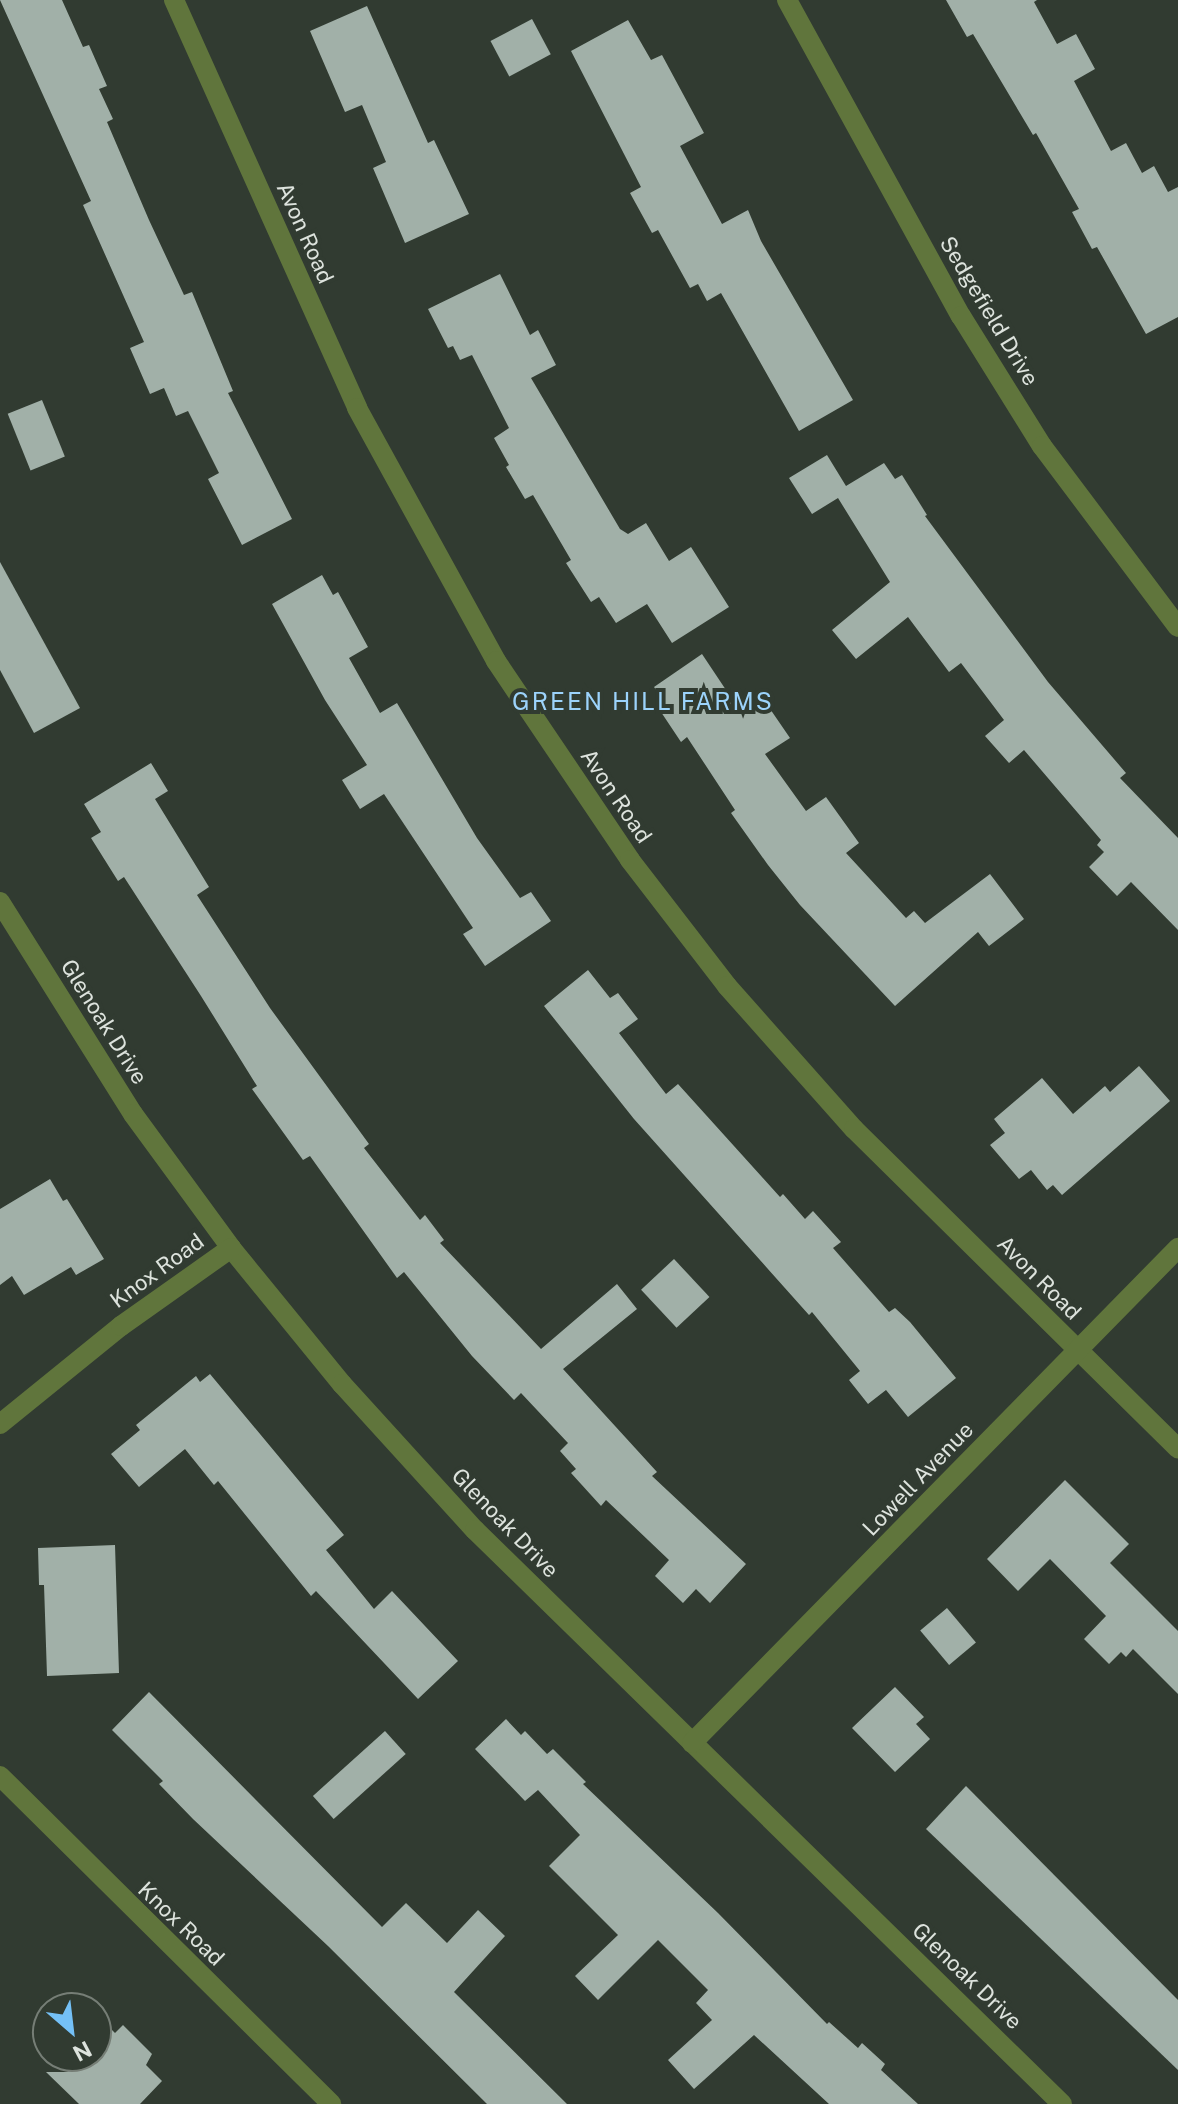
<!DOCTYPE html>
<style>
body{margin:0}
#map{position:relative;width:1178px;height:2104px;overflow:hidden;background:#313b31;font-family:"Public Sans",sans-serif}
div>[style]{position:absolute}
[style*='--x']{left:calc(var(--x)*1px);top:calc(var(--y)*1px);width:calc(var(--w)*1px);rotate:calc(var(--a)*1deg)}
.building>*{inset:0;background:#a1b0a8;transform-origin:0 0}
.street>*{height:20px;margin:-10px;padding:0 10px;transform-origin:10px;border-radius:10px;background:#60753c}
span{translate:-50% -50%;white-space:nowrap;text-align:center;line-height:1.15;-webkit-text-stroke:8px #313b31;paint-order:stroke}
.street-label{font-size:22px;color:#dde3dd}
.neighbourhood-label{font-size:24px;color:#9cd3fb;letter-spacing:2px}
.north{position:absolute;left:32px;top:1992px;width:80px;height:80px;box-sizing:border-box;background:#313b31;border:2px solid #767e76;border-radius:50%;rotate:152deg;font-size:22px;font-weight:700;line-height:32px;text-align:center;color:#dde3dd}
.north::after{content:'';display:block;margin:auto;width:28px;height:36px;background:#74c0f6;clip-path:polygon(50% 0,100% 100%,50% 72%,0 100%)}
</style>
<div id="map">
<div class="building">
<i style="clip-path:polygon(0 0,62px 0,83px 47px,89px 45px,107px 86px,99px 89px,113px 119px,107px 122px,149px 220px,184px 295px,192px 292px,233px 391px,228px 393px,292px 519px,242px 545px,208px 479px,219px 473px,188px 411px,176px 416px,164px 388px,150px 394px,130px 348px,144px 342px,83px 205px,91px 201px)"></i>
<i style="clip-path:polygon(946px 0,1037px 0,1034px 2px,1057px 44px,1076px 34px,1095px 69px,1074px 81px,1111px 151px,1126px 143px,1142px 173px,1154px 166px,1168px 192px,1178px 187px,1178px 317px,1146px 334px,1097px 247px,1092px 249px,1072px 212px,1079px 209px,1036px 133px,1033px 135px,973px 34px,967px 37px)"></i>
<i style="clip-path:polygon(367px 6px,428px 143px,434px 140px,469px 214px,405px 243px,373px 168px,386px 162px,362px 105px,345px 112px,310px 31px)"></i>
<i style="left:532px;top:19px;width:40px;height:47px;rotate:62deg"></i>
<i style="clip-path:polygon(628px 20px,651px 60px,662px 55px,704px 133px,680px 146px,722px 224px,748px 210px,761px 241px,853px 400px,799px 431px,721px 293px,707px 301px,698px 284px,690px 288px,658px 230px,652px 233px,630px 193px,641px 187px,571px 51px)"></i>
<i style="clip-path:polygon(500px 274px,530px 335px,538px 330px,556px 365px,531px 378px,620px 529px,628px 534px,646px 523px,669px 561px,691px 547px,729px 607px,672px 643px,647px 604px,616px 623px,599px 597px,591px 602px,566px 563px,571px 560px,533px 495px,525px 499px,506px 467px,509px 465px,494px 438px,509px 428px,472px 355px,460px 360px,453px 346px,448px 348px,428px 309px)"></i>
<i style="left:42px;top:400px;width:61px;height:37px;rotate:68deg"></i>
<i style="clip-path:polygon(827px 455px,846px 486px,884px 463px,895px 479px,902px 475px,927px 515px,925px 516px,1048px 682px,1126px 773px,1120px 778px,1178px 838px,1178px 930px,1131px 882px,1117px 896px,1089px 867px,1104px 852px,1097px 845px,1101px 840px,1024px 750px,1009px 763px,985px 736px,1004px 720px,961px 663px,949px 672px,908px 617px,856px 659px,832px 630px,890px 582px,838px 498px,812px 514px,789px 478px)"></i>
<i style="clip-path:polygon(0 562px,80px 708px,34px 733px,0 670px)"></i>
<i style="clip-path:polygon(322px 575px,333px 595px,338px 592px,368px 647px,349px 658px,380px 713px,397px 703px,477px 838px,520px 898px,531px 892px,551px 921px,485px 966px,463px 934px,473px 928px,384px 794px,360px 809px,342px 780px,367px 765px,325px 700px,272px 604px)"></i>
<i style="clip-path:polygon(702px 654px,734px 702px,740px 698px,751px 713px,766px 703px,790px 738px,765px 754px,806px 811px,826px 797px,859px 843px,846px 853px,906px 918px,914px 911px,925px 923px,990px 874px,1024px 919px,989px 946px,978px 932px,895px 1006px,800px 905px,768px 865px,731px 813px,735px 810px,687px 737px,681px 742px,657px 706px,664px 701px,654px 687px)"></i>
<i style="clip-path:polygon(151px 763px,168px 791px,155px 799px,209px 887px,197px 895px,270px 1008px,369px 1144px,364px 1148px,420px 1220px,425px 1215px,444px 1240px,440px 1243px,541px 1349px,617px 1284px,637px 1309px,563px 1369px,657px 1472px,652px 1476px,746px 1564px,710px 1603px,696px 1589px,683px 1603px,655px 1576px,669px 1560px,606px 1500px,601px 1506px,571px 1473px,576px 1469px,560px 1451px,568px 1443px,521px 1393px,514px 1400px,472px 1356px,404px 1272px,397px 1278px,310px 1156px,303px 1160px,252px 1089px,257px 1086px,201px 996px,124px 877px,118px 881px,91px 838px,101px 832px,84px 804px)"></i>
<i style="clip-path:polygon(588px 970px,610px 998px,618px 993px,638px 1019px,619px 1033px,666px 1094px,678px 1084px,780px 1197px,783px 1194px,805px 1219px,813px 1211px,841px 1242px,833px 1248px,889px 1312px,895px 1308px,910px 1322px,956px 1378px,908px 1417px,886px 1390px,868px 1404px,849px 1380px,860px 1371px,812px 1312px,809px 1315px,634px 1119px,544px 1006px)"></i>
<i style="clip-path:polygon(1139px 1066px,1170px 1101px,1062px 1195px,1053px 1185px,1047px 1190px,1031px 1170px,1019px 1179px,990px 1145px,1005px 1133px,994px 1119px,1042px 1078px,1073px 1114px,1105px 1086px,1110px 1092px)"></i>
<i style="clip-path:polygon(50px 1179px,63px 1201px,67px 1199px,104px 1259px,76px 1275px,71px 1267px,24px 1295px,12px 1276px,0 1285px,0 1209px)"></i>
<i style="left:674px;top:1259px;width:52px;height:45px;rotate:47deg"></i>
<i style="clip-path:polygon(210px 1374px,344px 1535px,326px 1550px,374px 1609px,392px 1591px,458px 1661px,418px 1699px,316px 1591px,311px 1596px,218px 1481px,214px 1485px,185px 1449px,139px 1487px,111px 1454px,140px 1430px,136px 1425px,196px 1376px,200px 1382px)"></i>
<i style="clip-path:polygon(1065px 1480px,1129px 1544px,1110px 1563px,1178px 1631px,1178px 1694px,1133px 1649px,1126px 1657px,1121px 1652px,1109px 1664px,1084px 1639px,1106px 1616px,1050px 1559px,1018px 1591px,987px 1559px)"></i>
<i style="clip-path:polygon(115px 1545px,119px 1673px,47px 1676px,44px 1585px,39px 1585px,38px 1548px)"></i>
<i style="left:947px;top:1608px;width:45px;height:35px;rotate:50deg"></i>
<i style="clip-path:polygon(895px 1687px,924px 1717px,916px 1724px,930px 1739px,895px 1772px,852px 1728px)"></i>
<i style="clip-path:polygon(149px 1692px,382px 1927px,406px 1903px,447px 1943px,478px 1910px,505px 1936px,454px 1992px,567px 2104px,487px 2104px,328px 1946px,193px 1819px,159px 1784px,163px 1781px,112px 1730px)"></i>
<i style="clip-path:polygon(506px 1719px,521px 1735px,525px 1731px,547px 1754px,553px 1749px,586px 1782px,583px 1784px,718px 1913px,827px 2024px,829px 2022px,858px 2048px,862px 2043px,885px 2064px,881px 2070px,918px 2104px,829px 2104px,754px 2035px,694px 2089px,668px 2060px,712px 2020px,696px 2003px,708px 1990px,658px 1940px,598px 2000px,575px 1976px,618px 1935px,549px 1866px,580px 1835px,538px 1790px,525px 1801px,475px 1749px)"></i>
<i style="left:385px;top:1731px;width:31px;height:97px;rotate:48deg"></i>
<i style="clip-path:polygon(966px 1786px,1178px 2000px,1178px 2070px,926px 1829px)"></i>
<i style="clip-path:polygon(96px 2014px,115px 2033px,123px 2025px,152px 2054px,146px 2065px,162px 2081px,140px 2104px,79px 2104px,46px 2072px,68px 2072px,52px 2056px,96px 2056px)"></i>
</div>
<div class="street">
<i style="--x:174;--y:0;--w:447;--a:65.8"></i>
<i style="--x:357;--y:408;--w:289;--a:61.2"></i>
<i style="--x:496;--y:661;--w:240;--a:56"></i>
<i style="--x:630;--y:860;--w:159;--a:52.4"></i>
<i style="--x:727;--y:986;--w:191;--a:48.4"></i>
<i style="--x:854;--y:1129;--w:455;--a:44.6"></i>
<i style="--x:787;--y:0;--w:361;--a:61.2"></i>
<i style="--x:961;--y:316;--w:153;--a:58.1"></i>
<i style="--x:1042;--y:446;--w:226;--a:53.1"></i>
<i style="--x:0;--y:902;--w:250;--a:57.9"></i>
<i style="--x:133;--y:1114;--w:166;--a:53.8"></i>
<i style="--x:231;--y:1248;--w:176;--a:50.8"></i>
<i style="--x:342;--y:1384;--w:197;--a:47.7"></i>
<i style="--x:475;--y:1530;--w:821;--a:44.36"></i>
<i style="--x:0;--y:1424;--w:156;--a:-39"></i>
<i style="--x:121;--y:1326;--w:135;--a:-35.3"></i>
<i style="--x:692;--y:1743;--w:694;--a:-45.53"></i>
<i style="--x:0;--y:1776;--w:466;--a:44.7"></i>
</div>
<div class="street-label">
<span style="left:305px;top:233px;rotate:66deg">Avon Road</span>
<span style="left:989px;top:311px;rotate:59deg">Sedgefield Drive</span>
<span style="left:616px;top:796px;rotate:56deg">Avon Road</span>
<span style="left:104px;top:1022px;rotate:58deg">Glenoak Drive</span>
<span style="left:157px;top:1271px;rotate:-36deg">Knox Road</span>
<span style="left:1039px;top:1278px;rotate:45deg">Avon Road</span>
<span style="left:918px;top:1479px;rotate:-46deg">Lowell Avenue</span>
<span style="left:505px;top:1523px;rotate:46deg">Glenoak Drive</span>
<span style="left:181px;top:1924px;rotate:44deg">Knox Road</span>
<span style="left:967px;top:1976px;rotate:44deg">Glenoak Drive</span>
</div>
<div class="neighbourhood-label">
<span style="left:643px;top:702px">GREEN HILL FARMS</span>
</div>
<div class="north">N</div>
</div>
